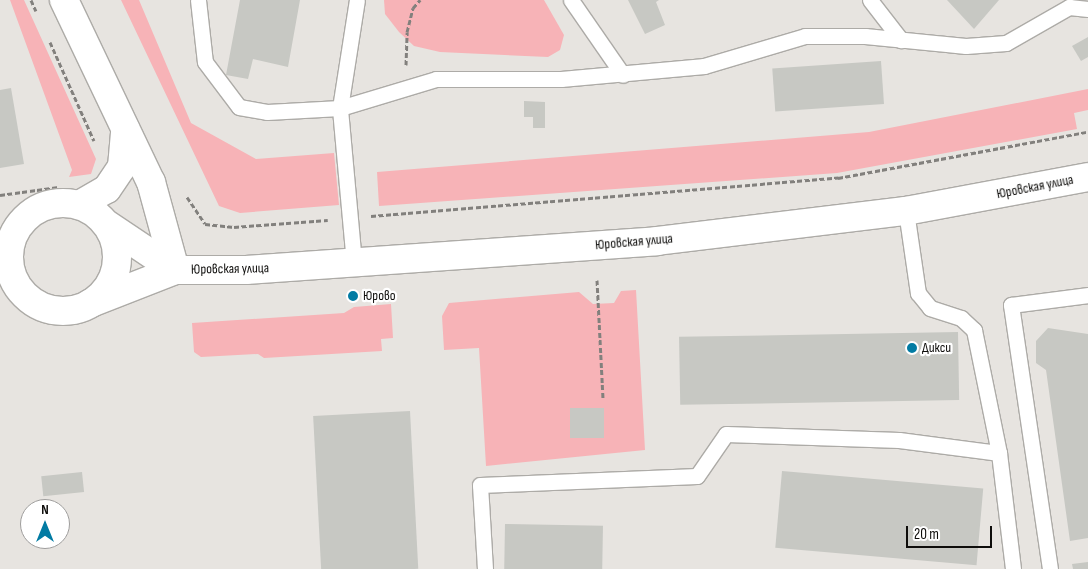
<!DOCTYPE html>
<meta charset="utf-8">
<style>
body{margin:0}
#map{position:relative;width:1088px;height:569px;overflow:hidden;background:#e7e4e0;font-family:"Sofia Sans Condensed",sans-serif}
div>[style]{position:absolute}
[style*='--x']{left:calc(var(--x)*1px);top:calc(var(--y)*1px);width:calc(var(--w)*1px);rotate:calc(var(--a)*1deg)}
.green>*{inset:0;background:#f7b3b7}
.building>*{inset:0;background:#c7c8c3;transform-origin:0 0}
.path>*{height:3px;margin-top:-1.5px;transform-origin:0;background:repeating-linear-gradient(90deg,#82807d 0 5px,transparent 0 7.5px)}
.roads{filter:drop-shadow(1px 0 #adaba7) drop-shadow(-1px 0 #adaba7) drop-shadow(0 1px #adaba7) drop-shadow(0 -1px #adaba7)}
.service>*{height:15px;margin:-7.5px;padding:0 7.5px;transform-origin:7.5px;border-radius:7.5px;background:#fff}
.minor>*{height:28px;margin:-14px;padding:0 14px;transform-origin:14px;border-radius:14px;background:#fff}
.tertiary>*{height:28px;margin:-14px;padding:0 14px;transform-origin:14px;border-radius:14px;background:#fff}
.tertiary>.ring{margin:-14px;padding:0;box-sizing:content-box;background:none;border:28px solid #fff;border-radius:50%}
.dots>*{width:14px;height:14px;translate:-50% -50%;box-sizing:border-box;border:2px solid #fff;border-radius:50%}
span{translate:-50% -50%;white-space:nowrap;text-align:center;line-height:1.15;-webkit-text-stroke:4.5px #fff;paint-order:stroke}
.street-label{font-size:14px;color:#0e0d0b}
.poi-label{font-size:14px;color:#0e0d0b}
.left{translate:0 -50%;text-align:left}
.north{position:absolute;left:20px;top:499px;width:50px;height:50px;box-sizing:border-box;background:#fff;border:1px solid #9f9e9d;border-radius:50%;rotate:0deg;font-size:14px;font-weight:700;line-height:20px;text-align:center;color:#0e0d0b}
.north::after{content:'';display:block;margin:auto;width:18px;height:22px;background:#027ba3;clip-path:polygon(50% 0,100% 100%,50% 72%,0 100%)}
.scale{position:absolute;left:906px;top:526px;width:86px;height:22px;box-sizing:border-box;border:2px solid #0e0d0b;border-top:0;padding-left:6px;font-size:15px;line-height:18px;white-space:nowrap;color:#0e0d0b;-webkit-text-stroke:4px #fff;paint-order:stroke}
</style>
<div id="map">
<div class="green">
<i style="clip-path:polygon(10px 0,24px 0,96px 159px,91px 174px,69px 177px,72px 170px)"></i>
<i style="clip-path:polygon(121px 0,139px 0,191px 123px,256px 159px,334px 153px,339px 205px,240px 213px,219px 206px)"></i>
<i style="clip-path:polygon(384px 0,544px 0,564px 35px,560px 50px,548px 57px,440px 52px,414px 46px,399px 32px,385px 14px)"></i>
<i style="clip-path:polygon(1088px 89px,1088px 110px,1074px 113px,1077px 129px,837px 173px,379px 206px,377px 172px,869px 132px)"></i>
<i style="clip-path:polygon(636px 290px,645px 450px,486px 466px,479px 348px,444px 350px,442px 316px,449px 303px,579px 292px,593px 304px,614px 303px,621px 291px)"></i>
<i style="clip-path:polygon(391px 304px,393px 338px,381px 339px,382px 351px,264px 358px,258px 354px,201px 357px,194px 352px,192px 323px,344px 313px,354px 307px)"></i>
</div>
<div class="building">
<i style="clip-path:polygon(240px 0,300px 0,288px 67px,253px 59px,248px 79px,226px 75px)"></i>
<i style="clip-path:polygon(628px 0,659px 0,656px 2px,665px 25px,645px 34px)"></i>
<i style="clip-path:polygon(947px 0,999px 0,974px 29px)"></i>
<i style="clip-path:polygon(1088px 37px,1088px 57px,1081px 61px,1072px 46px)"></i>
<i style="left:881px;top:61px;width:43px;height:109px;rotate:86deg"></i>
<i style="clip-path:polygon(11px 88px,24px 164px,0 168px,0 90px)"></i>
<i style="clip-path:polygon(524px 101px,545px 102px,545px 128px,533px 128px,533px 117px,524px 117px)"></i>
<i style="clip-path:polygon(1048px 328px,1088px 334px,1088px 538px,1070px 541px,1046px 370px,1036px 363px,1036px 341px)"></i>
<i style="left:958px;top:332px;width:68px;height:279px;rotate:89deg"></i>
<i style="left:570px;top:408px;width:34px;height:30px"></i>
<i style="left:410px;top:411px;width:158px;height:97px;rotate:87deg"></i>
<i style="left:782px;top:471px;width:202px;height:77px;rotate:5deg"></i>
<i style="left:82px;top:472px;width:20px;height:41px;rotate:84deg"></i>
<i style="left:505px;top:524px;width:98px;height:45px;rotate:1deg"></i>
<i style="clip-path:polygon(1088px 562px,1088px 569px,1073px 569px,1072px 564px)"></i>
</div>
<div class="path">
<i style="--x:31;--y:0;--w:12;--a:66"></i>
<i style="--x:50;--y:42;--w:108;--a:66"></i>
<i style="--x:406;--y:65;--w:33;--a:-88"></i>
<i style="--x:407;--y:32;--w:25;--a:-76"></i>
<i style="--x:413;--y:8;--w:11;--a:-49"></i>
<i style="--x:0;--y:195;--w:59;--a:-7.9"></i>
<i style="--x:187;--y:197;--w:32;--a:56"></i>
<i style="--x:205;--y:224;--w:29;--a:6"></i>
<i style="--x:234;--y:227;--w:94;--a:-4.3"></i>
<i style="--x:371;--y:216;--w:469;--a:-4.7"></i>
<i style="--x:838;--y:178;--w:253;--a:-10.5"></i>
<i style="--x:597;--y:280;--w:118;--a:87.1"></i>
</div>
<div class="roads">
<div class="service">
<i style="--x:198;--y:0;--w:62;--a:83.6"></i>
<i style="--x:205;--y:62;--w:56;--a:52.9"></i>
<i style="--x:239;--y:107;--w:28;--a:10"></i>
<i style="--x:267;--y:112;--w:73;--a:-3.1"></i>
<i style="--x:340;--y:108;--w:100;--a:-16.8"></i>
<i style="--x:436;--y:79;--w:125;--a:0"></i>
<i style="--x:561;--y:79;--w:144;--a:-5.2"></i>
<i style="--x:704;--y:66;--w:105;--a:-16.5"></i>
<i style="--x:805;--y:36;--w:60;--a:0"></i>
<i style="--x:865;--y:36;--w:101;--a:5.7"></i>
<i style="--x:966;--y:46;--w:40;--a:-4.3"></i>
<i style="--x:1006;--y:43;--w:73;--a:-29.7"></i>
<i style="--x:1069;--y:7;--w:19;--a:6"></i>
<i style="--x:571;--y:0;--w:91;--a:55.3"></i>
<i style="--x:870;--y:0;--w:51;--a:52.2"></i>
<i style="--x:906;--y:211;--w:83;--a:81.7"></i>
<i style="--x:918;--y:293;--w:19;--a:51"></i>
<i style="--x:930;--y:308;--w:33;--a:18"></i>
<i style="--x:961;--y:318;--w:18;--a:43"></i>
<i style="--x:974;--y:330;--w:126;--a:78.5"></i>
<i style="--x:999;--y:453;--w:117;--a:83.1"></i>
<i style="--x:354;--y:263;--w:156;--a:-95.2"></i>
<i style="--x:340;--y:108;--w:109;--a:-81.1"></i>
<i style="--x:485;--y:569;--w:84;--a:-93.4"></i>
<i style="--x:480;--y:485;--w:217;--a:-2.4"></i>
<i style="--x:697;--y:476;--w:51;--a:-55.4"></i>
<i style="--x:726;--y:434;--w:173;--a:2"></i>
<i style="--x:899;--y:440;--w:101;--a:7.4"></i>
<i style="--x:1050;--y:569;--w:267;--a:-98.4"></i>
<i style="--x:1011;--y:305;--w:78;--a:-7.4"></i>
</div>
<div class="minor">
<i style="--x:64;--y:0;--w:202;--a:64.5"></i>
<i style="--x:151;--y:182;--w:91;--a:74.7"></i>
<i style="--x:79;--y:205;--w:32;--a:-30"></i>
<i style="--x:107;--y:189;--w:27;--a:-56"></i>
<i style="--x:122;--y:167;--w:38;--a:-85"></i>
</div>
<div class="tertiary">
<i class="ring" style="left:9px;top:203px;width:80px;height:80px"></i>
<i style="--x:108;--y:225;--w:81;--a:33.9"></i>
<i style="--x:91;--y:303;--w:90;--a:-21.4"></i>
<i style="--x:175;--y:270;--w:71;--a:0"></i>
<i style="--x:246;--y:270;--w:412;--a:-4"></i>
<i style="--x:657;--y:241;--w:251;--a:-6.9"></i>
<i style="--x:906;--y:211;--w:185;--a:-10.6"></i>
</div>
</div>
<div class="dots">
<i style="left:353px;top:296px;background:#027ba3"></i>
<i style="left:912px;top:348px;background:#027ba3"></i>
</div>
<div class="street-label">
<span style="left:1035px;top:187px;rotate:-11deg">Юровская улица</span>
<span style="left:634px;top:242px;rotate:-5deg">Юровская улица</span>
<span style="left:230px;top:269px;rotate:-1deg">Юровская улица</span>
</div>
<div class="poi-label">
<span class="left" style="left:363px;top:296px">Юрово</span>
<span class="left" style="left:922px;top:348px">Дикси</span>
</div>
<div class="north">N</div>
<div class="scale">20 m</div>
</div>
